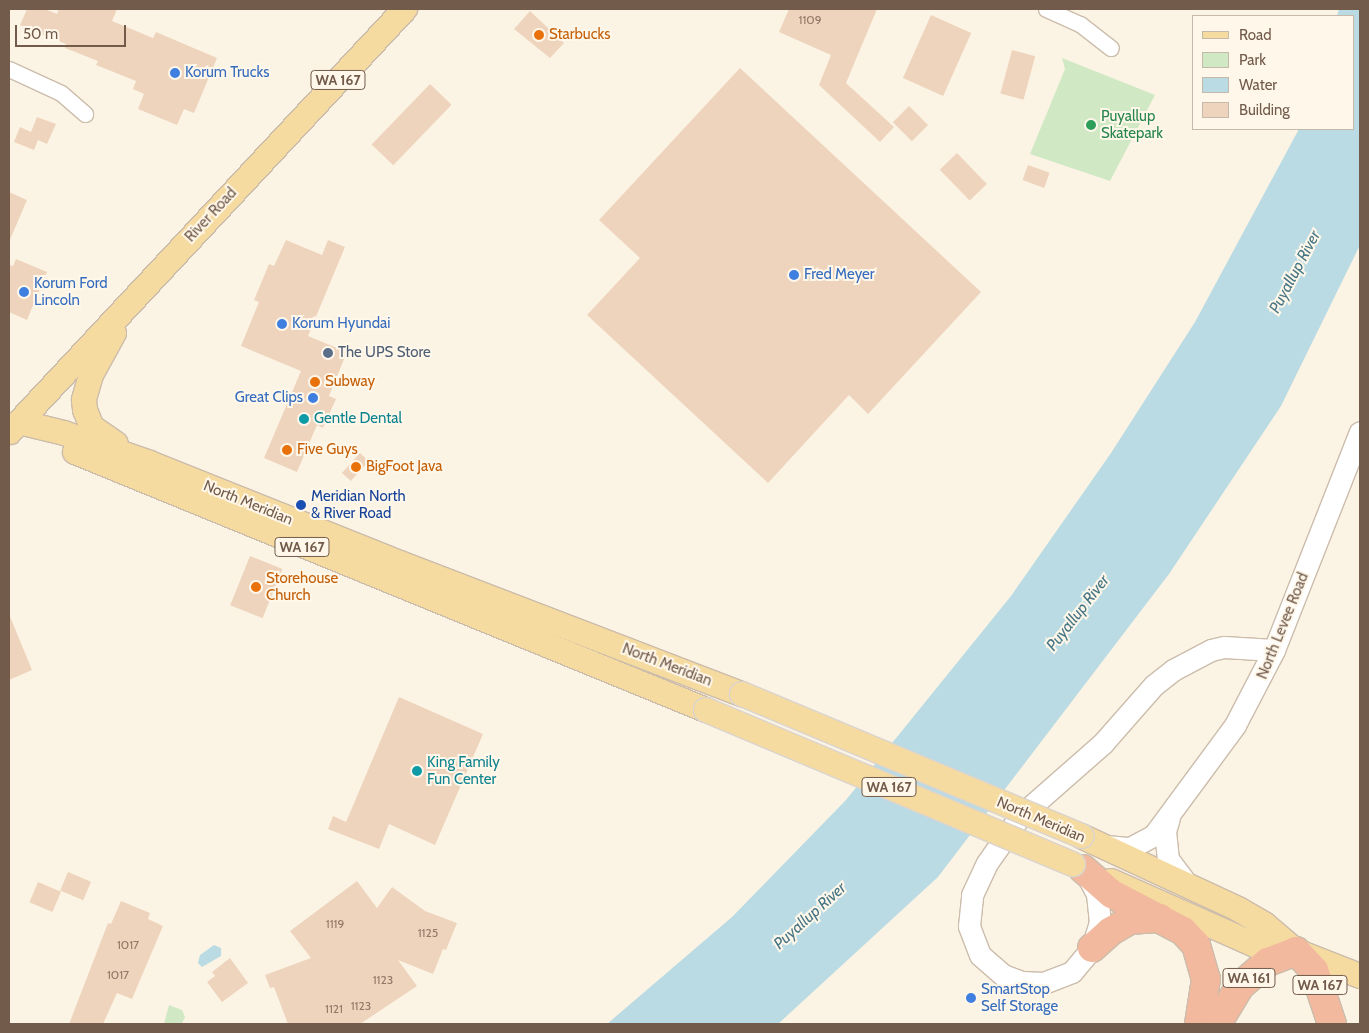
<!DOCTYPE html>
<style>
body{margin:0}
#map{position:relative;width:1369px;height:1033px;overflow:hidden;background:#fbf4e4;font-family:Cabin,sans-serif}
div>[style]{position:absolute}
[style*='--x']{left:calc(var(--x)*1px);top:calc(var(--y)*1px);width:calc(var(--w)*1px);rotate:calc(var(--a)*1deg)}
.green>*{inset:0;background:#d0e8c4}
.water>*{inset:0;background:#badbe3}
.building>*{inset:0;background:#efd4bd;transform-origin:0 0}
.roads{filter:drop-shadow(1px 0 #ccbcab) drop-shadow(-1px 0 #ccbcab) drop-shadow(0 1px #ccbcab) drop-shadow(0 -1px #ccbcab)}
.street>*{height:15px;margin:-7.5px;padding:0 7.5px;transform-origin:7.5px;border-radius:7.5px;background:#fff}
.secondary>*{height:21px;margin:-10.5px;padding:0 10.5px;transform-origin:10.5px;border-radius:10.5px;background:#fff}
.primary>*{height:24px;margin:-12px;padding:0 12px;transform-origin:12px;border-radius:12px;background:#f6dba0}
.highway>*{height:28px;margin:-14px;padding:0 14px;transform-origin:14px;border-radius:14px;background:#f2b99e}
.bridges{filter:drop-shadow(1px 0 #dad4d0) drop-shadow(-1px 0 #dad4d0) drop-shadow(0 1px #dad4d0) drop-shadow(0 -1px #dad4d0)}
.primary-bridge>*{height:24px;margin:-12px;padding:0 12px;transform-origin:12px;border-radius:12px;background:#f6dba0}
.dots>*{width:14px;height:14px;translate:-50% -50%;box-sizing:border-box;border:2px solid #fef7ea;border-radius:50%}
span{translate:-50% -50%;white-space:nowrap;text-align:center;line-height:1.15;-webkit-text-stroke:4px #fef7ea;paint-order:stroke}
.number-label{font-size:12px;color:#917968}
.number-label span{-webkit-text-stroke-width:0}
.shield-label span{padding:1px 4px;background:#fef7ea;border:1px solid;border-radius:4px;-webkit-text-stroke-width:0}
.shield-label{font-size:14px;color:#725b4b;font-weight:700}
.food-label{font-size:15px;color:#c56008}
.left{translate:0 -50%;text-align:left}
.shop-label{font-size:15px;color:#366cbe}
.right{translate:-100% -50%;text-align:right}
.leisure-label{font-size:15px;color:#27864d}
.street-label{font-size:15px;color:#725b4b}
.service-label{font-size:15px;color:#4e5e75}
.culture-label{font-size:15px;color:#0d838f}
.transit-label{font-size:15px;color:#164399}
.water-label{font-size:16px;color:#467685;font-style:italic}
.frame{position:absolute;inset:0;border:10px solid #725b4b;pointer-events:none}
.legend{position:absolute;left:1192px;top:15px;width:162px;height:115px;box-sizing:border-box;background:#fef7ea;border:1px solid #c6b9aa;margin:0;padding:6px 9px;list-style:none;font-size:15px;color:#725b4b}
.legend li{display:flex;align-items:center;gap:10px;height:25px}
.legend b{width:25px;border:1px solid #c6b9aa}
.scale{position:absolute;left:15px;top:25px;width:111px;height:22px;box-sizing:border-box;border:2px solid #725b4b;border-top:0;padding-left:6px;font-size:15px;line-height:18px;white-space:nowrap;color:#725b4b;-webkit-text-stroke:4px #fef7ea;paint-order:stroke}
</style>
<div id="map">
<div class="green">
<i style="clip-path:polygon(1062px 58px,1155px 95px,1110px 181px,1030px 154px,1065px 69px)"></i>
<i style="clip-path:polygon(169px 1005px,182px 1010px,185px 1017px,182px 1023px,164px 1024px)"></i>
</div>
<div class="water">
<i style="clip-path:polygon(1339px 9px,1360px 9px,1360px 245px,1281px 406px,1169px 574px,938px 877px,778px 1024px,607px 1024px,732px 917px,846px 800px,1011px 596px,1111px 453px,1195px 322px,1299px 129px,1353px 129px,1353px 16px,1337px 16px)"></i>
<i style="clip-path:polygon(214px 945px,221px 948px,221px 956px,202px 967px,198px 963px,200px 955px)"></i>
</div>
<div class="building">
<i style="clip-path:polygon(27px 9px,45px 9px,57px 14px,59px 9px,117px 9px,112px 21px,153px 38px,156px 32px,217px 58px,194px 113px,184px 109px,177px 125px,138px 109px,144px 94px,133px 89px,136px 81px,96px 65px,98px 61px,65px 48px,66px 44px,20px 25px)"></i>
<i style="clip-path:polygon(789px 9px,877px 9px,846px 83px,894px 127px,880px 142px,819px 85px,831px 55px,779px 32px)"></i>
<i style="clip-path:polygon(530px 11px,564px 43px,550px 58px,514px 29px)"></i>
<i style="left:931px;top:15px;width:44px;height:69px;rotate:24deg"></i>
<i style="left:1012px;top:50px;width:24px;height:45px;rotate:15deg"></i>
<i style="clip-path:polygon(740px 68px,981px 292px,868px 414px,849px 395px,768px 483px,587px 315px,640px 258px,599px 220px)"></i>
<i style="left:430px;top:84px;width:30px;height:84px;rotate:44deg"></i>
<i style="left:909px;top:106px;width:27px;height:23px;rotate:45deg"></i>
<i style="clip-path:polygon(37px 117px,56px 124px,47px 144px,38px 140px,34px 150px,14px 142px,20px 127px,31px 132px)"></i>
<i style="left:957px;top:153px;width:43px;height:24px;rotate:46deg"></i>
<i style="left:1028px;top:165px;width:23px;height:16px;rotate:20deg"></i>
<i style="clip-path:polygon(9px 192px,27px 200px,9px 242px)"></i>
<i style="clip-path:polygon(286px 240px,322px 255px,328px 240px,345px 247px,308px 336px,347px 352px,329px 396px,336px 399px,323px 428px,317px 425px,297px 472px,264px 458px,301px 371px,241px 346px,259px 302px,254px 300px,269px 264px,274px 266px)"></i>
<i style="clip-path:polygon(16px 259px,47px 272px,27px 320px,9px 312px,9px 265px,13px 266px)"></i>
<i style="left:360px;top:453px;width:12px;height:27px;rotate:42deg"></i>
<i style="left:250px;top:556px;width:35px;height:53px;rotate:22deg"></i>
<i style="clip-path:polygon(9px 614px,32px 670px,9px 680px)"></i>
<i style="clip-path:polygon(399px 697px,483px 734px,435px 845px,389px 824px,379px 849px,328px 829px,333px 816px,346px 822px)"></i>
<i style="left:68px;top:872px;width:25px;height:20px;rotate:23deg"></i>
<i style="clip-path:polygon(357px 881px,377px 908px,392px 887px,425px 911px,457px 923px,446px 950px,443px 949px,433px 974px,398px 960px,417px 986px,360px 1024px,288px 1024px,274px 987px,270px 988px,265px 975px,311px 958px,290px 931px)"></i>
<i style="left:38px;top:882px;width:25px;height:22px;rotate:23deg"></i>
<i style="clip-path:polygon(121px 901px,150px 913px,148px 919px,163px 926px,132px 999px,117px 993px,103px 1024px,69px 1024px,108px 923px,111px 924px)"></i>
<i style="clip-path:polygon(230px 958px,248px 983px,222px 1002px,207px 982px,215px 976px,212px 972px)"></i>
</div>
<div class="roads">
<div class="street">
<i style="--x:1046;--y:9;--w:37;--a:24"></i>
<i style="--x:1080;--y:24;--w:39;--a:38"></i>
<i style="--x:9;--y:69;--w:57;--a:24.8"></i>
<i style="--x:61;--y:93;--w:32;--a:41"></i>
</div>
<div class="secondary">
<i style="--x:1169;--y:818;--w:14;--a:107"></i>
<i style="--x:1165;--y:831;--w:28;--a:84"></i>
<i style="--x:1168;--y:859;--w:31;--a:53"></i>
<i style="--x:1106;--y:846;--w:24;--a:5"></i>
<i style="--x:1130;--y:848;--w:27;--a:-28"></i>
<i style="--x:1154;--y:835;--w:137;--a:-53.6"></i>
<i style="--x:1235;--y:725;--w:85;--a:-62.5"></i>
<i style="--x:1274;--y:650;--w:234;--a:-68.5"></i>
<i style="--x:1087;--y:875;--w:21;--a:62"></i>
<i style="--x:1097;--y:894;--w:28;--a:84"></i>
<i style="--x:1100;--y:922;--w:27;--a:107"></i>
<i style="--x:1092;--y:948;--w:31;--a:130"></i>
<i style="--x:1072;--y:972;--w:31;--a:159"></i>
<i style="--x:1043;--y:983;--w:21;--a:-177"></i>
<i style="--x:1022;--y:982;--w:20;--a:-160"></i>
<i style="--x:1003;--y:975;--w:30;--a:-139"></i>
<i style="--x:980;--y:955;--w:31;--a:-111"></i>
<i style="--x:969;--y:926;--w:31;--a:-84"></i>
<i style="--x:972;--y:895;--w:35;--a:-65"></i>
<i style="--x:987;--y:863;--w:57;--a:-54.9"></i>
<i style="--x:1020;--y:816;--w:111;--a:-41.3"></i>
<i style="--x:1103;--y:743;--w:77;--a:-48.7"></i>
<i style="--x:1154;--y:685;--w:24;--a:-38"></i>
<i style="--x:1173;--y:670;--w:43;--a:-27.8"></i>
<i style="--x:1211;--y:650;--w:13;--a:-13"></i>
<i style="--x:1224;--y:647;--w:50;--a:3.4"></i>
</div>
<div class="primary">
<i style="--x:114;--y:333;--w:48;--a:118.7"></i>
<i style="--x:91;--y:375;--w:26;--a:106"></i>
<i style="--x:84;--y:400;--w:10;--a:84"></i>
<i style="--x:85;--y:410;--w:18;--a:68"></i>
<i style="--x:92;--y:427;--w:29;--a:35"></i>
<i style="--x:19;--y:422;--w:46;--a:13.7"></i>
<i style="--x:64;--y:433;--w:91;--a:19.2"></i>
<i style="--x:150;--y:463;--w:255;--a:21.8"></i>
<i style="--x:387;--y:558;--w:380;--a:21"></i>
<i style="--x:10;--y:432;--w:579;--a:-46.96"></i>
<i style="--x:75;--y:452;--w:682;--a:22.24"></i>
<i style="--x:1081;--y:836;--w:173;--a:24.9"></i>
<i style="--x:1238;--y:909;--w:30;--a:30"></i>
<i style="--x:1264;--y:924;--w:42;--a:40.2"></i>
<i style="--x:1111;--y:881;--w:160;--a:24"></i>
<i style="--x:1257;--y:946;--w:39;--a:7"></i>
<i style="--x:1296;--y:951;--w:69;--a:21.3"></i>
</div>
<div class="highway">
<i style="--x:1083;--y:869;--w:38;--a:41"></i>
<i style="--x:1112;--y:894;--w:80;--a:27.5"></i>
<i style="--x:1183;--y:931;--w:19;--a:47"></i>
<i style="--x:1196;--y:945;--w:35;--a:74"></i>
<i style="--x:1206;--y:979;--w:46;--a:98.8"></i>
<i style="--x:1092;--y:948;--w:25;--a:-42"></i>
<i style="--x:1111;--y:931;--w:22;--a:-30"></i>
<i style="--x:1130;--y:920;--w:30;--a:-4"></i>
<i style="--x:1217;--y:1024;--w:44;--a:-58.8"></i>
<i style="--x:1240;--y:986;--w:37;--a:-41"></i>
<i style="--x:1268;--y:962;--w:30;--a:-21"></i>
<i style="--x:1296;--y:951;--w:26;--a:47"></i>
<i style="--x:1314;--y:970;--w:57;--a:71.6"></i>
</div>
</div>
<div class="bridges">
<div class="primary-bridge">
<i style="--x:742;--y:694;--w:368;--a:22.7"></i>
<i style="--x:706;--y:710;--w:398;--a:22.8"></i>
</div>
</div>
<div class="dots">
<i style="left:539px;top:35px;background:#e8710a"></i>
<i style="left:175px;top:73px;background:#3f7fe0"></i>
<i style="left:1091px;top:125px;background:#2e9e5b"></i>
<i style="left:794px;top:275px;background:#3f7fe0"></i>
<i style="left:24px;top:292px;background:#3f7fe0"></i>
<i style="left:282px;top:324px;background:#3f7fe0"></i>
<i style="left:328px;top:353px;background:#5c6f8a"></i>
<i style="left:315px;top:382px;background:#e8710a"></i>
<i style="left:313px;top:398px;background:#3f7fe0"></i>
<i style="left:304px;top:419px;background:#0f9aa8"></i>
<i style="left:287px;top:450px;background:#e8710a"></i>
<i style="left:356px;top:467px;background:#e8710a"></i>
<i style="left:301px;top:505px;background:#1a4fb4"></i>
<i style="left:256px;top:587px;background:#e8710a"></i>
<i style="left:417px;top:771px;background:#0f9aa8"></i>
<i style="left:971px;top:998px;background:#3f7fe0"></i>
</div>
<div class="number-label">
<span style="left:810px;top:20px">1109</span>
<span style="left:335px;top:924px">1119</span>
<span style="left:428px;top:933px">1125</span>
<span style="left:128px;top:945px">1017</span>
<span style="left:118px;top:975px">1017</span>
<span style="left:383px;top:980px">1123</span>
<span style="left:361px;top:1006px">1123</span>
<span style="left:334px;top:1009px">1121</span>
</div>
<div class="shield-label">
<span style="left:338px;top:80px">WA 167</span>
<span style="left:302px;top:547px">WA 167</span>
<span style="left:889px;top:787px">WA 167</span>
<span style="left:1249px;top:978px">WA 161</span>
<span style="left:1320px;top:985px">WA 167</span>
</div>
<div class="food-label">
<span class="left" style="left:549px;top:35px">Starbucks</span>
<span class="left" style="left:325px;top:382px">Subway</span>
<span class="left" style="left:297px;top:450px">Five Guys</span>
<span class="left" style="left:366px;top:467px">BigFoot Java</span>
<span class="left" style="left:266px;top:587px">Storehouse<br>Church</span>
</div>
<div class="shop-label">
<span class="left" style="left:185px;top:73px">Korum Trucks</span>
<span class="left" style="left:804px;top:275px">Fred Meyer</span>
<span class="left" style="left:34px;top:292px">Korum Ford<br>Lincoln</span>
<span class="left" style="left:292px;top:324px">Korum Hyundai</span>
<span class="right" style="left:303px;top:398px">Great Clips</span>
<span class="left" style="left:981px;top:998px">SmartStop<br>Self Storage</span>
</div>
<div class="leisure-label">
<span class="left" style="left:1101px;top:125px">Puyallup<br>Skatepark</span>
</div>
<div class="street-label">
<span style="left:211px;top:215px;rotate:-47deg">River Road</span>
<span style="left:248px;top:503px;rotate:22deg">North Meridian</span>
<span style="left:1283px;top:626px;rotate:-68deg">North Levee Road</span>
<span style="left:667px;top:665px;rotate:21deg">North Meridian</span>
<span style="left:1041px;top:820px;rotate:23deg">North Meridian</span>
</div>
<div class="service-label">
<span class="left" style="left:338px;top:353px">The UPS Store</span>
</div>
<div class="culture-label">
<span class="left" style="left:314px;top:419px">Gentle Dental</span>
<span class="left" style="left:427px;top:771px">King Family<br>Fun Center</span>
</div>
<div class="transit-label">
<span class="left" style="left:311px;top:505px">Meridian North<br>&amp; River Road</span>
</div>
<div class="water-label">
<span style="left:1295px;top:272px;rotate:-62deg">Puyallup River</span>
<span style="left:1078px;top:613px;rotate:-52deg">Puyallup River</span>
<span style="left:810px;top:916px;rotate:-42deg">Puyallup River</span>
</div>
<div class="frame"></div>
<ul class="legend">
<li><b style="height:6px;background:#f6dba0"></b>Road</li>
<li><b style="height:14px;background:#d0e8c4"></b>Park</li>
<li><b style="height:14px;background:#badbe3"></b>Water</li>
<li><b style="height:14px;background:#efd4bd"></b>Building</li>
</ul>
<div class="scale">50 m</div>
</div>
